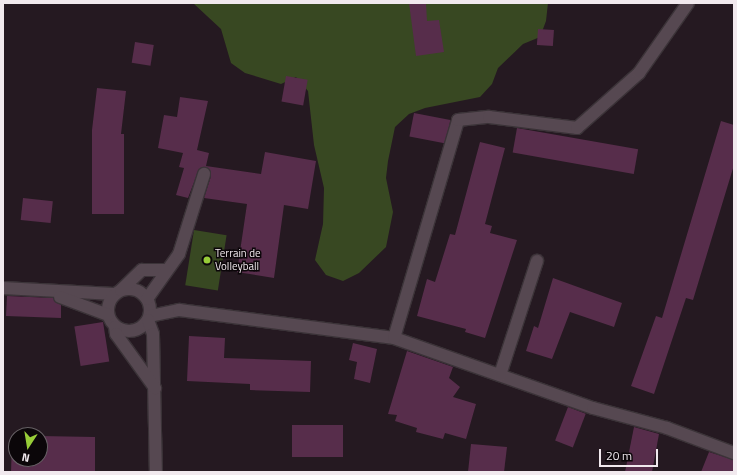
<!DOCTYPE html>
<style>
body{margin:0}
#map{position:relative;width:737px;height:475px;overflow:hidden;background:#251921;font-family:"Titillium Web",sans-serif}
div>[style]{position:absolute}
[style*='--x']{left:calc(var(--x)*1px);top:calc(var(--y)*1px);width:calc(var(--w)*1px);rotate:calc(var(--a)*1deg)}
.green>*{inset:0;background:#384822;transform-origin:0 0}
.building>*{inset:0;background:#572d4b;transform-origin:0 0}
.roads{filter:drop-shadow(1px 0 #3b3338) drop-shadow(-1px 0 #3b3338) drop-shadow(0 1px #3b3338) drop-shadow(0 -1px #3b3338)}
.minor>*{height:12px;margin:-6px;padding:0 6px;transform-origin:6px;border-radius:6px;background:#564851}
.minor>.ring{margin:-6px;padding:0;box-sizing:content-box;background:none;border:12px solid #564851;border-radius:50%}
.dots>*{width:11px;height:11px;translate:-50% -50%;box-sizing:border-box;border:2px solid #0b0609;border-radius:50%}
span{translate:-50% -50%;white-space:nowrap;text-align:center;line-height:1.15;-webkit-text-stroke:3px #0b0609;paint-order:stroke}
.poi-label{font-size:11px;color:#f1e9ee}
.left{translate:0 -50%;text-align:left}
.frame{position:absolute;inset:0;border:4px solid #f1e9ee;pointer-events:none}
.north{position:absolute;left:8px;top:427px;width:40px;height:40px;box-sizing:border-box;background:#0b0609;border:1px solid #676165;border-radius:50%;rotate:192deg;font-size:11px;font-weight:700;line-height:16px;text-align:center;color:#f1e9ee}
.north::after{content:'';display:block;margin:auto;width:14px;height:18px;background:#97cc38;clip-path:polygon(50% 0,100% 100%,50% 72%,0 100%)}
.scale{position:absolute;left:599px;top:449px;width:59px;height:18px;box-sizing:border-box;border:2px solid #f1e9ee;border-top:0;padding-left:5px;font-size:12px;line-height:14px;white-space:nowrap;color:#f1e9ee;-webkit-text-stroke:3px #0b0609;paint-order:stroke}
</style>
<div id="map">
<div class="green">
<i style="clip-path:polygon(193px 3px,548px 3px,546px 21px,540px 37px,523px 44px,498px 68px,492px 84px,480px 97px,425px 108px,409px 114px,395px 127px,388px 161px,386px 178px,393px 212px,386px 247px,359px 273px,343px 281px,326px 275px,315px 260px,323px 224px,324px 188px,314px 145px,308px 91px,296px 77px,281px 84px,245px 73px,231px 63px,221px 29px)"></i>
<i style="left:194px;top:230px;width:33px;height:56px;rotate:9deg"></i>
</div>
<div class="building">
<i style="clip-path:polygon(409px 3px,426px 3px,427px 21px,439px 20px,444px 52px,416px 56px)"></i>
<i style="left:538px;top:29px;width:16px;height:16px;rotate:4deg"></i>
<i style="left:135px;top:42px;width:19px;height:21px;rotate:9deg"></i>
<i style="left:286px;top:76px;width:22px;height:26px;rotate:10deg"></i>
<i style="clip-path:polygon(97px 88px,126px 91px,121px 134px,124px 134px,124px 214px,92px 214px,92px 130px)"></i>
<i style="clip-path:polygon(180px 97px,208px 101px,197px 150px,209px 153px,206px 166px,261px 174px,265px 152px,316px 161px,308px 209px,284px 205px,274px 278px,237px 272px,247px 204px,204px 198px,211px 176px,209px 169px,199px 169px,188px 198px,176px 195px,184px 168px,179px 167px,183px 153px,158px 148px,164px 115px,177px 117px)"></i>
<i style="left:414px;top:113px;width:37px;height:24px;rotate:11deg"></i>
<i style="clip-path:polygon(721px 121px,734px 125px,734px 165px,693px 300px,686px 298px,654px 394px,631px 386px,656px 316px,662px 318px)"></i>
<i style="left:517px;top:128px;width:123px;height:25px;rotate:10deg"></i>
<i style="clip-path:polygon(480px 142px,505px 148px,485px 224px,492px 226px,490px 233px,517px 240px,485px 338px,465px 332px,466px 329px,417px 316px,427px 279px,435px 282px,450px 234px,455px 235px)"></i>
<i style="left:23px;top:198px;width:30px;height:22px;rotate:6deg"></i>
<i style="clip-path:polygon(553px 278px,622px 303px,614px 327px,570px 312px,552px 359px,526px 351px,534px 326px,538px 328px)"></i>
<i style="clip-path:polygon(7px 296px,53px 298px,61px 305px,61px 318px,6px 316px)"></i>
<i style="left:103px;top:322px;width:40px;height:29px;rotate:81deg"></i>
<i style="clip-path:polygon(189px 336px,225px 338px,224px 358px,311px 361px,310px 392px,250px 390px,250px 384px,187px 381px)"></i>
<i style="clip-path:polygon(353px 343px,377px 349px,370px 383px,354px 379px,357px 362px,349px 360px)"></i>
<i style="clip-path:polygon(407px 351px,453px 367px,449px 378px,460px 387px,453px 397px,476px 404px,466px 439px,445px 433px,443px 439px,416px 432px,417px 428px,395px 421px,397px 415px,388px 414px)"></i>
<i style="left:568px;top:407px;width:19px;height:36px;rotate:21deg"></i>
<i style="left:292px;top:425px;width:51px;height:32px"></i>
<i style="clip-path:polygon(634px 427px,659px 434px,652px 472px,625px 472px)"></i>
<i style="clip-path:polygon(40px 436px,95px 437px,95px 472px,11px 472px,12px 441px,16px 441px,16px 459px,40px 459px)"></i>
<i style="clip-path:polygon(471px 444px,507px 447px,504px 472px,468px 472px)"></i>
<i style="clip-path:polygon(709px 452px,734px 460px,734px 472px,701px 472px)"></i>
</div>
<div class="roads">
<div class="minor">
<i style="--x:3;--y:288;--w:111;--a:3.1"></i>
<i class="ring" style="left:108px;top:289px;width:30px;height:30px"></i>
<i style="--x:121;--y:290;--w:29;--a:-44"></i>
<i style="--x:142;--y:270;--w:22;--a:0"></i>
<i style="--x:60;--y:297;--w:51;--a:20.6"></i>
<i style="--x:147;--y:299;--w:55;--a:-54.6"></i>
<i style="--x:179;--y:254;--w:84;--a:-72.6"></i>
<i style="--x:150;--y:316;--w:30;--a:-12"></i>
<i style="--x:179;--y:310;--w:217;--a:7.4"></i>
<i style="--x:394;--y:338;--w:211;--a:19.4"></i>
<i style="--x:593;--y:408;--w:77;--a:15.1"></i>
<i style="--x:667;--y:428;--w:72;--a:20.5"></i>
<i style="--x:148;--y:320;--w:15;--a:70"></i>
<i style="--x:153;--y:334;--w:138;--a:88.8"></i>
<i style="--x:115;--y:327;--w:7;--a:82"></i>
<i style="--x:116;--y:334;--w:67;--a:54.2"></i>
<i style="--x:394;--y:338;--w:227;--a:-73.6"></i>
<i style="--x:458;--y:120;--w:31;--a:-6"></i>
<i style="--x:489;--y:117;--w:89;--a:7.1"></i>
<i style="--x:577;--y:128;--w:83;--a:-41.6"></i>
<i style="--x:639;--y:73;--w:85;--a:-55"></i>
<i style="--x:500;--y:375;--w:120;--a:-72"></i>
</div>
</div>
<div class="dots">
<i style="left:207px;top:260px;background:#97cc38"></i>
</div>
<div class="poi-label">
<span class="left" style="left:215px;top:260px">Terrain de<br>Volleyball</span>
</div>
<div class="frame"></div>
<div class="north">N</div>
<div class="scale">20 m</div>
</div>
